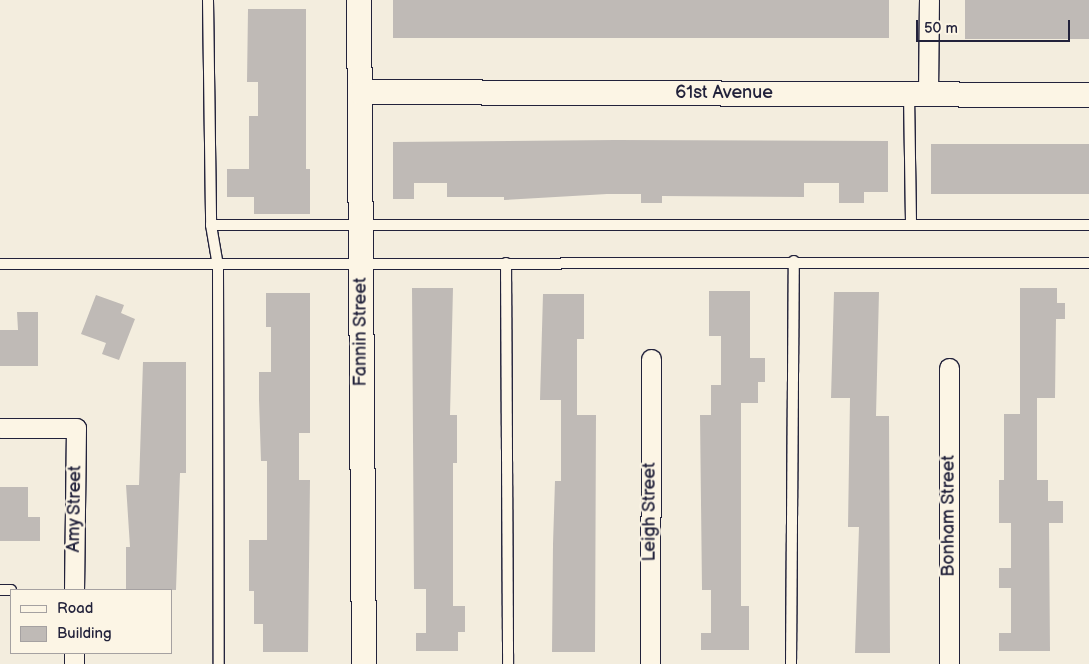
<!DOCTYPE html>
<style>
body{margin:0}
#map{position:relative;width:1089px;height:664px;overflow:hidden;background:#f3edde;font-family:"Balsamiq Sans",sans-serif}
div>[style]{position:absolute}
[style*='--x']{left:calc(var(--x)*1px);top:calc(var(--y)*1px);width:calc(var(--w)*1px);rotate:calc(var(--a)*1deg)}
.building>*{inset:0;background:#bfbab6;transform-origin:0 0}
.roads{filter:drop-shadow(1px 0 #22223b) drop-shadow(-1px 0 #22223b) drop-shadow(0 1px #22223b) drop-shadow(0 -1px #22223b)}
.service>*{height:10px;margin:-5px;padding:0 5px;transform-origin:5px;border-radius:5px;background:#fcf5e5}
.minor>*{height:19px;margin:-9.5px;padding:0 9.5px;transform-origin:9.5px;border-radius:9.5px;background:#fcf5e5}
.tertiary>*{height:24px;margin:-12px;padding:0 12px;transform-origin:12px;border-radius:12px;background:#fcf5e5}
span{translate:-50% -50%;white-space:nowrap;text-align:center;line-height:1.15;-webkit-text-stroke:4.5px #fcf5e5;paint-order:stroke}
.street-label{font-size:18px;color:#22223b}
.legend{position:absolute;left:10px;top:589px;width:162px;height:65px;box-sizing:border-box;background:#fcf5e5;border:1px solid #a5a1a1;margin:0;padding:6px 9px;list-style:none;font-size:15px;color:#22223b}
.legend li{display:flex;align-items:center;gap:10px;height:25px}
.legend b{width:25px;border:1px solid #a5a1a1}
.scale{position:absolute;left:916px;top:20px;width:154px;height:22px;box-sizing:border-box;border:2px solid #22223b;border-top:0;padding-left:6px;font-size:15px;line-height:18px;white-space:nowrap;color:#22223b;-webkit-text-stroke:4px #fcf5e5;paint-order:stroke}
</style>
<div id="map">
<div class="building">
<i style="left:393px;top:0;width:496px;height:38px"></i>
<i style="left:965px;top:0;width:124px;height:39px"></i>
<i style="clip-path:polygon(248px 9px,306px 9px,306px 169px,310px 169px,310px 214px,254px 214px,254px 197px,227px 197px,227px 169px,249px 169px,249px 116px,258px 116px,258px 82px,247px 82px)"></i>
<i style="clip-path:polygon(615px 140px,888px 141px,888px 192px,864px 192px,864px 203px,839px 203px,839px 183px,804px 183px,804px 197px,662px 196px,662px 203px,641px 203px,641px 194px,607px 194px,504px 200px,504px 197px,447px 197px,447px 183px,414px 183px,414px 199px,393px 199px,393px 142px)"></i>
<i style="left:931px;top:144px;width:158px;height:50px"></i>
<i style="clip-path:polygon(412px 288px,453px 288px,450px 415px,457px 415px,457px 463px,453px 463px,453px 606px,465px 606px,465px 632px,458px 632px,458px 651px,416px 651px,416px 633px,426px 633px,426px 589px,414px 589px)"></i>
<i style="clip-path:polygon(1020px 288px,1057px 288px,1057px 303px,1065px 303px,1065px 319px,1056px 319px,1055px 398px,1037px 398px,1037px 480px,1048px 480px,1048px 501px,1063px 501px,1063px 523px,1049px 523px,1050px 651px,999px 651px,999px 633px,1011px 633px,1011px 588px,999px 588px,999px 568px,1011px 568px,1011px 523px,999px 523px,999px 480px,1004px 480px,1004px 414px,1020px 414px)"></i>
<i style="clip-path:polygon(709px 291px,750px 291px,750px 358px,765px 358px,765px 382px,758px 382px,758px 403px,741px 403px,741px 606px,749px 606px,749px 650px,701px 650px,701px 633px,711px 633px,711px 590px,702px 590px,700px 415px,711px 415px,711px 385px,721px 385px,721px 336px,709px 336px)"></i>
<i style="clip-path:polygon(834px 292px,879px 292px,876px 416px,889px 416px,890px 653px,855px 653px,859px 527px,848px 527px,850px 398px,831px 398px)"></i>
<i style="clip-path:polygon(266px 293px,310px 293px,310px 433px,299px 433px,299px 480px,310px 480px,308px 652px,263px 652px,263px 624px,254px 624px,254px 591px,249px 591px,249px 540px,267px 540px,267px 461px,261px 461px,259px 400px,259px 372px,271px 372px,271px 327px,266px 327px)"></i>
<i style="clip-path:polygon(543px 294px,584px 294px,584px 339px,577px 339px,577px 415px,596px 415px,595px 652px,552px 652px,553px 544px,555px 481px,561px 481px,561px 400px,540px 400px)"></i>
<i style="clip-path:polygon(96px 295px,124px 305px,121px 313px,135px 319px,119px 360px,102px 354px,106px 343px,81px 334px)"></i>
<i style="clip-path:polygon(17px 312px,38px 312px,38px 366px,0 366px,0 330px,18px 330px)"></i>
<i style="clip-path:polygon(143px 362px,186px 362px,186px 473px,180px 473px,176px 590px,126px 590px,126px 547px,130px 547px,126px 485px,139px 485px)"></i>
<i style="clip-path:polygon(0 487px,28px 487px,28px 517px,40px 517px,40px 541px,0 541px)"></i>
</div>
<div class="roads">
<div class="service">
<i style="--x:208;--y:0;--w:225;--a:89.2"></i>
<i style="--x:211;--y:225;--w:42;--a:80.3"></i>
<i style="--x:218;--y:266;--w:398;--a:89.9"></i>
<i style="--x:909;--y:94;--w:131;--a:89.1"></i>
<i style="--x:211;--y:225;--w:878;--a:0"></i>
<i style="--x:506;--y:263;--w:401;--a:89.7"></i>
<i style="--x:0;--y:264;--w:1089;--a:-0.05"></i>
<i style="--x:0;--y:590;--w:11;--a:0"></i>
<i style="--x:791;--y:664;--w:403;--a:-89.6"></i>
</div>
<div class="minor">
<i style="--x:928;--y:94;--w:94;--a:-89.4"></i>
<i style="--x:949;--y:368;--w:296;--a:90"></i>
<i style="--x:0;--y:428;--w:76;--a:0"></i>
<i style="--x:76;--y:428;--w:162;--a:90.7"></i>
<i style="--x:74;--y:664;--w:11;--a:-90"></i>
<i style="--x:650;--y:664;--w:305;--a:-89.8"></i>
</div>
<div class="tertiary">
<i style="--x:359;--y:0;--w:664;--a:89.57"></i>
<i style="--x:360;--y:92;--w:729;--a:0.24"></i>
</div>
</div>
<div class="street-label">
<span style="left:724px;top:93px">61st Avenue</span>
<span style="left:361px;top:332px;rotate:-90deg">Fannin Street</span>
<span style="left:75px;top:509px;rotate:-89deg">Amy Street</span>
<span style="left:650px;top:512px;rotate:-90deg">Leigh Street</span>
<span style="left:949px;top:516px;rotate:-90deg">Bonham Street</span>
</div>
<ul class="legend">
<li><b style="height:6px;background:#fcf5e5"></b>Road</li>
<li><b style="height:14px;background:#bfbab6"></b>Building</li>
</ul>
<div class="scale">50 m</div>
</div>
